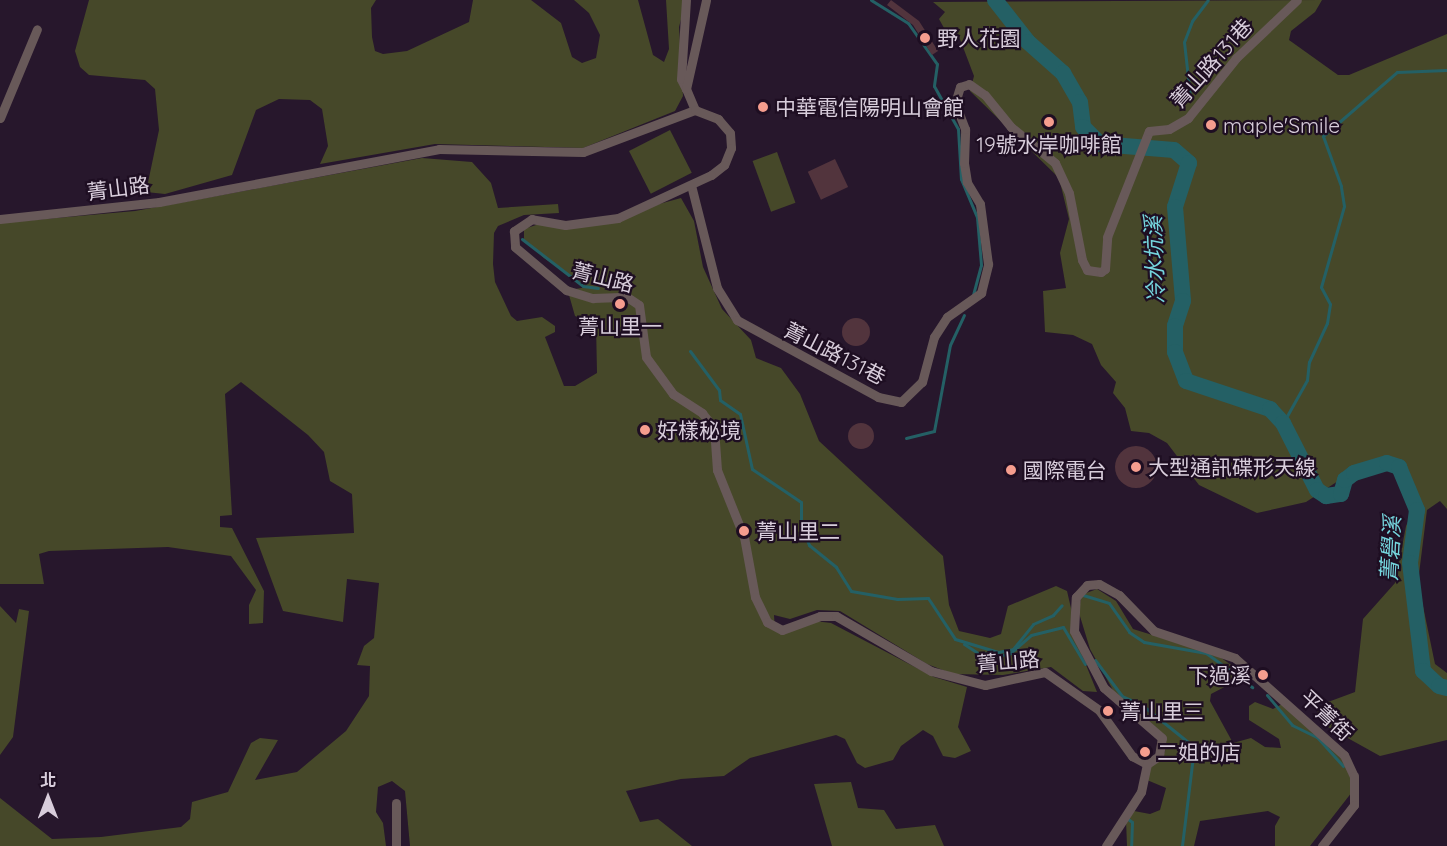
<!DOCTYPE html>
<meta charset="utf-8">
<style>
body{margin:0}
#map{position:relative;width:1447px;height:846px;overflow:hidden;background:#27172c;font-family:Quicksand,"Noto Sans TC",sans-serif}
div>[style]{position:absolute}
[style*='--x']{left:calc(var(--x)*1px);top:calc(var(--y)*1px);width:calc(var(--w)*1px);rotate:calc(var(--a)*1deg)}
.green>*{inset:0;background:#464829;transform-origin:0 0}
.stream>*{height:3px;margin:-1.5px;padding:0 1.5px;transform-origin:1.5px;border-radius:1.5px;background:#246065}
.river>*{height:16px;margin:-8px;padding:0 8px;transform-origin:8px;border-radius:8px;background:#246065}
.building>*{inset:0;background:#52343d;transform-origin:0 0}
.round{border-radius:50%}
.minor>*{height:9px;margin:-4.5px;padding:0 4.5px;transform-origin:4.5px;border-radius:4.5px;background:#685959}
.dots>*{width:16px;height:16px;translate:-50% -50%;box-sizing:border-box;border:3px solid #1e0e22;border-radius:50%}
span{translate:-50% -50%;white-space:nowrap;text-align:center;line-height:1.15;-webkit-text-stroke:4.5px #1e0e22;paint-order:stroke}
.poi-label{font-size:21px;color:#d8cddb}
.left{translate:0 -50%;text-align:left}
.right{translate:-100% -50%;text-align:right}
.street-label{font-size:21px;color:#d8cddb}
.water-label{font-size:22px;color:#75d5dd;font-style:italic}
.north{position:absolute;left:18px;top:768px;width:60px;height:60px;-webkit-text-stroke:4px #1e0e22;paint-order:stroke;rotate:0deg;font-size:16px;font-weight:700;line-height:24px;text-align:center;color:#d8cddb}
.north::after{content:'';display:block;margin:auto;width:21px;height:27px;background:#d8cddb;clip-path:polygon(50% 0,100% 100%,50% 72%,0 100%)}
</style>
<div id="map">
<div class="green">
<i style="clip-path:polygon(89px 0,376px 0,371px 8px,372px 37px,375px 51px,383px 54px,407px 51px,469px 22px,473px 0,531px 0,561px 23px,572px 57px,582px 63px,596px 58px,600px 35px,589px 13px,574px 0,638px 0,653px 55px,664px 62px,669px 49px,666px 0,686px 0,679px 27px,683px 96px,675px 111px,583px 148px,435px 144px,320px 164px,328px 146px,322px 109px,310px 100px,279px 99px,256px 110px,232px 175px,165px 194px,146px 192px,159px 130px,155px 89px,145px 80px,89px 75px,80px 67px,75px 51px)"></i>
<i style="clip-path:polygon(1322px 0,1315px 12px,1291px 31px,1289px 40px,1338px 75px,1349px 75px,1447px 34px,1447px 509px,1440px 501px,1427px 510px,1418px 582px,1435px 664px,1447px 673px,1447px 740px,1380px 756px,1326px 726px,1317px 712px,1328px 702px,1355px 692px,1363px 619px,1395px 583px,1406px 526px,1416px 505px,1403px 466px,1394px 461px,1361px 466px,1306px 502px,1257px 513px,1199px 485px,1167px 443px,1149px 433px,1131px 431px,1125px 408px,1113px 393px,1116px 382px,1101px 365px,1092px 344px,1073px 335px,1045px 332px,1043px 291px,1066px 288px,1060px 253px,1069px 219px,1059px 178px,970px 91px,974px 76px,958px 34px,949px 37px,939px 19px,945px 12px,933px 2px)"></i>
<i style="left:670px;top:130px;width:48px;height:46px;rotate:63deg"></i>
<i style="left:777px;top:152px;width:54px;height:26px;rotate:70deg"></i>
<i style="clip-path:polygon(422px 158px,472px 162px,491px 183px,498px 208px,558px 204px,559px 213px,524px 215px,498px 226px,494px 233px,493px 264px,495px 282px,511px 316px,517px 321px,542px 317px,555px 326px,555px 332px,545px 337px,564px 386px,575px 386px,597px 373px,596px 324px,575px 316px,569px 295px,575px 289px,588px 287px,544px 258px,524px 240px,524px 229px,539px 224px,575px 227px,681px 198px,694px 221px,703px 267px,722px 309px,751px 340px,756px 358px,781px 368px,800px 394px,819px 441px,943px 556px,949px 605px,959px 631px,990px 638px,1001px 634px,1008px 606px,1056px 586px,1067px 591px,1082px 655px,1097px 692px,1083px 691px,1051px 667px,1003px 675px,953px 674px,927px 664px,840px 611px,817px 610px,790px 619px,774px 615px,775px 631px,815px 621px,831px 623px,934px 677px,967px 687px,958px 727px,971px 751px,955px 758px,943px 756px,933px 736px,923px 730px,901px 746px,893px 760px,865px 768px,857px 763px,845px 739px,836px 735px,750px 758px,724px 776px,681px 779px,626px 791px,640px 822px,658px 819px,692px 846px,410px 846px,405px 791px,392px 781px,378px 787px,376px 812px,383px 823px,386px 846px,0 846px,0 798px,52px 839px,101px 837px,181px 827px,190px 819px,192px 802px,228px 792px,251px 743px,260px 738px,278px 740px,255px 780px,297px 772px,346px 731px,369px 696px,370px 666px,357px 665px,364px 646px,374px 638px,379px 583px,347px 579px,343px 622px,283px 611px,256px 538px,354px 533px,352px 494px,330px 481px,324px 452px,308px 435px,241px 382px,225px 394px,232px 515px,220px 516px,220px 527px,232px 528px,264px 591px,263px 623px,249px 624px,249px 605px,256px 590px,231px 556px,168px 547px,49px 551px,39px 554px,44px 584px,0 584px,0 223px,135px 211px)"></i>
<i style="clip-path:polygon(1097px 589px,1116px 601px,1133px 629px,1217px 655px,1237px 669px,1236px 681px,1211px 694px,1210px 701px,1233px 743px,1251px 738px,1265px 747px,1281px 748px,1279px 739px,1249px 720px,1249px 706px,1255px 702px,1273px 709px,1284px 703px,1322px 734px,1349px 768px,1352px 792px,1310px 846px,1275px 846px,1275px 826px,1280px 817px,1268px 811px,1200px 821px,1194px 846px,1127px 846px,1126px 820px,1134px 811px,1150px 814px,1160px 810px,1166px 788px,1147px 780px,1150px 766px,1165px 752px,1166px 736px,1114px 692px,1090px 649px,1079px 613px,1081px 595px)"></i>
<i style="clip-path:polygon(0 606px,16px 623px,19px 609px,29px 611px,13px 737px,0 755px)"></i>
<i style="clip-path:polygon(851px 782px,858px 808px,884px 810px,896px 829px,935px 825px,944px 846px,832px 846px,814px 784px)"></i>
</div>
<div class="stream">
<i style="--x:871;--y:0;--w:44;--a:31.9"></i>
<i style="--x:908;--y:23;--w:50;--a:54.7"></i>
<i style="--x:937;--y:64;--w:22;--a:98"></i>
<i style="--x:934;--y:86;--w:49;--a:60.8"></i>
<i style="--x:958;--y:129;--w:50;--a:86.6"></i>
<i style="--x:961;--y:179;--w:41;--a:67.2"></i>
<i style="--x:977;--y:217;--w:48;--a:85.2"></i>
<i style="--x:981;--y:265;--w:30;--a:105"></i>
<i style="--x:1190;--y:96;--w:54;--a:-96.3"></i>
<i style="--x:1184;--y:42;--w:22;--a:-69"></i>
<i style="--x:1192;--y:21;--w:26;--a:-53"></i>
<i style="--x:522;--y:239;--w:77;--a:37.6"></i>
<i style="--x:583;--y:286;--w:15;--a:8"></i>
<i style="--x:690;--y:351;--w:49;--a:53.4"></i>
<i style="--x:719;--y:390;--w:10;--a:84"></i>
<i style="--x:720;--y:400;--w:24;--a:35"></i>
<i style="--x:740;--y:414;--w:56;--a:77.7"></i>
<i style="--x:752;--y:469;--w:59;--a:34"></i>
<i style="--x:801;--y:502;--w:24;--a:90"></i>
<i style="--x:801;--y:526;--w:21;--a:67"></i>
<i style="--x:809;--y:545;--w:35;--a:39"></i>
<i style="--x:836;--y:567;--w:28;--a:58"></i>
<i style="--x:851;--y:591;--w:47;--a:9.9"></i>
<i style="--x:897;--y:599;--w:31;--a:-2"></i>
<i style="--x:928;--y:598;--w:49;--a:56.6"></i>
<i style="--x:955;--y:639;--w:45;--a:16.8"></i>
<i style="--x:998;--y:652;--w:15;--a:-11"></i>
<i style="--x:1013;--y:649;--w:32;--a:-51"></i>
<i style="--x:1033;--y:624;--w:22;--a:-24"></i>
<i style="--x:1053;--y:615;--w:13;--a:-48"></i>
<i style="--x:1283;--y:423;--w:49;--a:-60.8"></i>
<i style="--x:1307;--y:380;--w:18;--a:-84"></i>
<i style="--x:1309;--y:362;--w:43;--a:-65.2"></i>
<i style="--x:1327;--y:323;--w:19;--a:-81"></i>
<i style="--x:1330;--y:304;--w:19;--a:-118"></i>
<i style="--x:1321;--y:287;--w:84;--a:-74.1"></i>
<i style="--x:1344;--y:206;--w:20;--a:-99"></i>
<i style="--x:1341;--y:186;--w:53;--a:-109.8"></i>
<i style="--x:1323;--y:136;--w:98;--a:-40.9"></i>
<i style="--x:1397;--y:72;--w:50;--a:-2.3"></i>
<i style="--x:906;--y:438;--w:29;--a:-14"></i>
<i style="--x:934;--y:431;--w:87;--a:-79.5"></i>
<i style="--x:950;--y:345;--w:33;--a:-65"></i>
<i style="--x:1083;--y:595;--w:27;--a:17"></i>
<i style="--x:1109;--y:603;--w:35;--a:55"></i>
<i style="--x:1129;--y:632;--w:18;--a:34"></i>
<i style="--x:1144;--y:642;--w:63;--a:10.1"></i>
<i style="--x:1206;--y:653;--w:36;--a:36"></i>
<i style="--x:964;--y:644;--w:17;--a:33"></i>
<i style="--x:978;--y:653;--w:30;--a:4"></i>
<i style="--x:1008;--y:655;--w:30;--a:-41"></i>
<i style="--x:1031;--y:635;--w:33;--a:-14"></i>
<i style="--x:1063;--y:627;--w:43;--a:59.3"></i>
<i style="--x:1095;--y:660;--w:45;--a:53.1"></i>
<i style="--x:1122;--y:696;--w:22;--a:24"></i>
<i style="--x:1142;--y:705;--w:59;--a:38.8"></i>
<i style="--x:1188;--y:742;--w:15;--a:70"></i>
<i style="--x:1193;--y:756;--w:91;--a:97"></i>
<i style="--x:1245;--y:682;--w:9;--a:36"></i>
<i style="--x:1267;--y:695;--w:39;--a:50"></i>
<i style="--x:1292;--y:725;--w:28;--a:26"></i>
<i style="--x:1317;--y:737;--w:39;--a:48"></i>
<i style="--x:1128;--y:819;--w:5;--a:37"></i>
<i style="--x:1132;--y:822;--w:24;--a:92"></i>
</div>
<div class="river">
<i style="--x:995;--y:0;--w:53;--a:51.8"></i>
<i style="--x:1028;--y:42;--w:47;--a:41.5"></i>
<i style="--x:1063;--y:73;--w:34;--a:60"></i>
<i style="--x:1080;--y:102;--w:25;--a:83"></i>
<i style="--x:1083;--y:127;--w:24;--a:45"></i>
<i style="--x:1100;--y:144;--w:74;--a:4.6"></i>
<i style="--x:1174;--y:150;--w:20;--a:41"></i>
<i style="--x:1189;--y:163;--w:46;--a:107.7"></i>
<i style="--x:1175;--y:207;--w:94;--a:85.1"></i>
<i style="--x:1183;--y:301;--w:26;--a:108"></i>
<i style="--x:1175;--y:326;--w:26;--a:90"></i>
<i style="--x:1175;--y:352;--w:31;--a:69"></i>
<i style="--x:1186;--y:381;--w:89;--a:18.4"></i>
<i style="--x:1270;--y:409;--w:19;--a:47"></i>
<i style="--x:1283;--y:423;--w:75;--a:63.1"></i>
<i style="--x:1317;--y:490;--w:11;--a:34"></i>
<i style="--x:1326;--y:496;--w:15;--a:-8"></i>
<i style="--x:1341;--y:494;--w:15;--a:-74"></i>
<i style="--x:1345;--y:480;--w:11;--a:-38"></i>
<i style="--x:1354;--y:473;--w:34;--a:-17"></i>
<i style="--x:1387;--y:463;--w:13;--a:18"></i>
<i style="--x:1399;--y:467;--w:47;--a:67.3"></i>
<i style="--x:1417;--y:510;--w:53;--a:97.5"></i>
<i style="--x:1410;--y:563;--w:109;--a:83.1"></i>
<i style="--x:1423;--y:671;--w:22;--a:43"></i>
<i style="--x:1439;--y:686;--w:8;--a:14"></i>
</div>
<div class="building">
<i style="clip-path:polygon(891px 0,919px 21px,938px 51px,932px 55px,913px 25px,887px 5px)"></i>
<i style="left:835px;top:159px;width:31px;height:30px;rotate:65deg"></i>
<i class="round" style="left:842px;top:318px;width:28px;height:28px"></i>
<i class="round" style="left:848px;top:423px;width:26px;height:26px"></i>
<i class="round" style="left:1115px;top:446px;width:42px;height:42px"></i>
</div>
<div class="minor">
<i style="--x:686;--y:89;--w:11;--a:-117"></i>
<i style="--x:681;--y:79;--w:79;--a:-86.4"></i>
<i style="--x:695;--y:110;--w:23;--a:-113"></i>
<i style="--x:686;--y:89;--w:91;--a:-77.3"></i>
<i style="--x:0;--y:118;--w:96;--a:-67.4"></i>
<i style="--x:691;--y:185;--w:106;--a:75.8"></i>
<i style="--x:717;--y:288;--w:38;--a:58"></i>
<i style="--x:737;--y:320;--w:161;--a:28.6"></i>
<i style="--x:878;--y:397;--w:24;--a:12"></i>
<i style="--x:901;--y:402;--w:29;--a:-44"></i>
<i style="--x:922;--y:382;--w:47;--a:-75.1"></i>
<i style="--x:934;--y:337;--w:24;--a:-57"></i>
<i style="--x:947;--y:317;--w:42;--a:-35.2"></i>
<i style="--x:981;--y:293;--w:30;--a:-76"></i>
<i style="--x:988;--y:264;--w:61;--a:-97.6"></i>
<i style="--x:980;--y:204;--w:26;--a:-121"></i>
<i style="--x:967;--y:182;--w:19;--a:-99"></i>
<i style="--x:964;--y:163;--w:34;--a:-88"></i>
<i style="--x:965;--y:129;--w:28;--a:-111"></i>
<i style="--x:955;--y:103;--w:17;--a:-73"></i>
<i style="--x:960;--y:87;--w:9;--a:-18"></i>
<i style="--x:969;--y:84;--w:19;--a:35"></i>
<i style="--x:985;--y:95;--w:41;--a:50.9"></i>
<i style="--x:1011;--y:127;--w:57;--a:39.3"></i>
<i style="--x:1055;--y:163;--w:33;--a:65"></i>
<i style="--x:1069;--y:193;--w:68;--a:79"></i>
<i style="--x:1082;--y:260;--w:11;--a:63"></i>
<i style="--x:1087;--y:270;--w:14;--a:8"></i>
<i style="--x:1101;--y:272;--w:5;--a:-37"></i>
<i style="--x:1105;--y:269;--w:32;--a:-86"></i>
<i style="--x:1107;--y:237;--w:114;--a:-68.4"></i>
<i style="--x:1149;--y:131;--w:20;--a:-6"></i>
<i style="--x:1169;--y:129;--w:22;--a:-30"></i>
<i style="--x:1188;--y:118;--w:77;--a:-51.3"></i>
<i style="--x:1236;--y:58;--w:84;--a:-43.6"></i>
<i style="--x:0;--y:219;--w:160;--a:-6.1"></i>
<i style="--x:159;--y:202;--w:285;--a:-10.7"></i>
<i style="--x:439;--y:149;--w:144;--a:1.2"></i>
<i style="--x:583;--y:152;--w:120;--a:-20.6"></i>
<i style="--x:695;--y:110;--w:25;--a:21"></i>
<i style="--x:718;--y:119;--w:18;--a:49"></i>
<i style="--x:730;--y:133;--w:15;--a:86"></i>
<i style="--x:731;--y:148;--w:18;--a:112"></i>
<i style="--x:724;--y:165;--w:16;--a:142"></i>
<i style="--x:711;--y:175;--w:102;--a:155.2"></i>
<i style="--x:618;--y:218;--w:53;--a:172.5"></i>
<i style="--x:565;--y:225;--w:34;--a:-170"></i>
<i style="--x:532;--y:219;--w:22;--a:146"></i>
<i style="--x:514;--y:231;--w:16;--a:86"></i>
<i style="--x:515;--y:247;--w:67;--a:40.1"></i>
<i style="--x:566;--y:290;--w:28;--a:17"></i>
<i style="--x:593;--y:298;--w:34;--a:-2"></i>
<i style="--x:627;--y:297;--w:14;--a:34"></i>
<i style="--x:639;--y:305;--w:52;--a:82.3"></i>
<i style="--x:646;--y:357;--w:46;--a:53.9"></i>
<i style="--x:673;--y:394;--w:35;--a:33"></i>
<i style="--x:702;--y:413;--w:19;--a:51"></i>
<i style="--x:714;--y:428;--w:42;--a:85.9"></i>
<i style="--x:717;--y:470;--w:72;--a:68.1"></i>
<i style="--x:744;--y:537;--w:61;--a:79.6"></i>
<i style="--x:755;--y:597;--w:28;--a:64"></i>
<i style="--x:767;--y:622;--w:17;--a:28"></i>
<i style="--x:782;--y:630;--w:40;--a:-20.2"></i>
<i style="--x:820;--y:616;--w:16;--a:0"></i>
<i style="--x:836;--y:616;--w:110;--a:30.1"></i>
<i style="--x:931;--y:671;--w:56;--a:14.5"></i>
<i style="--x:985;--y:685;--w:61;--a:-12.2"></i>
<i style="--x:1045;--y:672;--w:66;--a:35.1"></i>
<i style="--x:1099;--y:710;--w:57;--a:54.3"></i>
<i style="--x:1132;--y:756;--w:17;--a:28"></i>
<i style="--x:1147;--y:764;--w:14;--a:-34"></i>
<i style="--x:1159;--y:756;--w:18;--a:-81"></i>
<i style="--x:1162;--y:738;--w:77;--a:-139.2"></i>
<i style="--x:1104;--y:688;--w:64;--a:-117.8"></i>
<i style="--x:1074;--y:631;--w:34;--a:-87"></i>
<i style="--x:1076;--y:597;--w:16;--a:-47"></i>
<i style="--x:1087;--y:585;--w:12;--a:-5"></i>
<i style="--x:1099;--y:584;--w:23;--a:29"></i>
<i style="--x:1119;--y:595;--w:50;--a:45.8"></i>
<i style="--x:1154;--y:631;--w:85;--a:18.4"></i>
<i style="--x:1235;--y:658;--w:146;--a:41.7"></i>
<i style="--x:1344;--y:755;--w:23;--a:65"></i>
<i style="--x:1354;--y:776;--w:29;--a:90"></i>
<i style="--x:1354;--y:805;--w:52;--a:128"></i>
<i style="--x:396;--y:803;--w:43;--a:90"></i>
<i style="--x:1106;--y:846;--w:64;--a:-57.1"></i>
<i style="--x:1141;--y:792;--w:29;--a:-78"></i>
</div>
<div class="dots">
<i style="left:925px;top:38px;background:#f59d8e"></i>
<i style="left:763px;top:107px;background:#f59d8e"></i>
<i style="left:1049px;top:122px;background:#f59d8e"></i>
<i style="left:1211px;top:125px;background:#f59d8e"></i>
<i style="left:620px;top:304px;background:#f59d8e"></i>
<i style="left:645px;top:430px;background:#f59d8e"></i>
<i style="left:1136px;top:467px;background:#f59d8e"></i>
<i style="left:1011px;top:470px;background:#f59d8e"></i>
<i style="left:744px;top:531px;background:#f59d8e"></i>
<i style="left:1263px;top:675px;background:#f59d8e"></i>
<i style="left:1108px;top:711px;background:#f59d8e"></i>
<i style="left:1145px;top:752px;background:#f59d8e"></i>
</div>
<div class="poi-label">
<span class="left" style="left:937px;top:38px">野人花園</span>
<span class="left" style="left:775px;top:107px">中華電信陽明山會館</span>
<span class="left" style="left:1223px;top:125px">maple'Smile</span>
<span style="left:1049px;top:144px">19號水岸咖啡館</span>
<span style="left:620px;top:326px">菁山里一</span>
<span class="left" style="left:657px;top:430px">好樣秘境</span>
<span class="left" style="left:1148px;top:467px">大型通訊碟形天線</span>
<span class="left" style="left:1023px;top:470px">國際電台</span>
<span class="left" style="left:756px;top:531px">菁山里二</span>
<span class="right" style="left:1251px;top:675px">下過溪</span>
<span class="left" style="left:1120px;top:711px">菁山里三</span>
<span class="left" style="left:1157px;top:752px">二姐的店</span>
</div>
<div class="street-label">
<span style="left:1211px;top:63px;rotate:-48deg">菁山路131巷</span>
<span style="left:118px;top:188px;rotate:-7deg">菁山路</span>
<span style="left:603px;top:277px;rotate:14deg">菁山路</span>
<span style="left:835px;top:353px;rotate:27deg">菁山路131巷</span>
<span style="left:1008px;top:661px;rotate:-5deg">菁山路</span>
<span style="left:1327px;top:715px;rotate:43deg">平菁街</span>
</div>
<div class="water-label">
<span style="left:1155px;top:260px;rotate:-92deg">冷水坑溪</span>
<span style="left:1391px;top:549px;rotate:-87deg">菁礐溪</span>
</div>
<div class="north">北</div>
</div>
